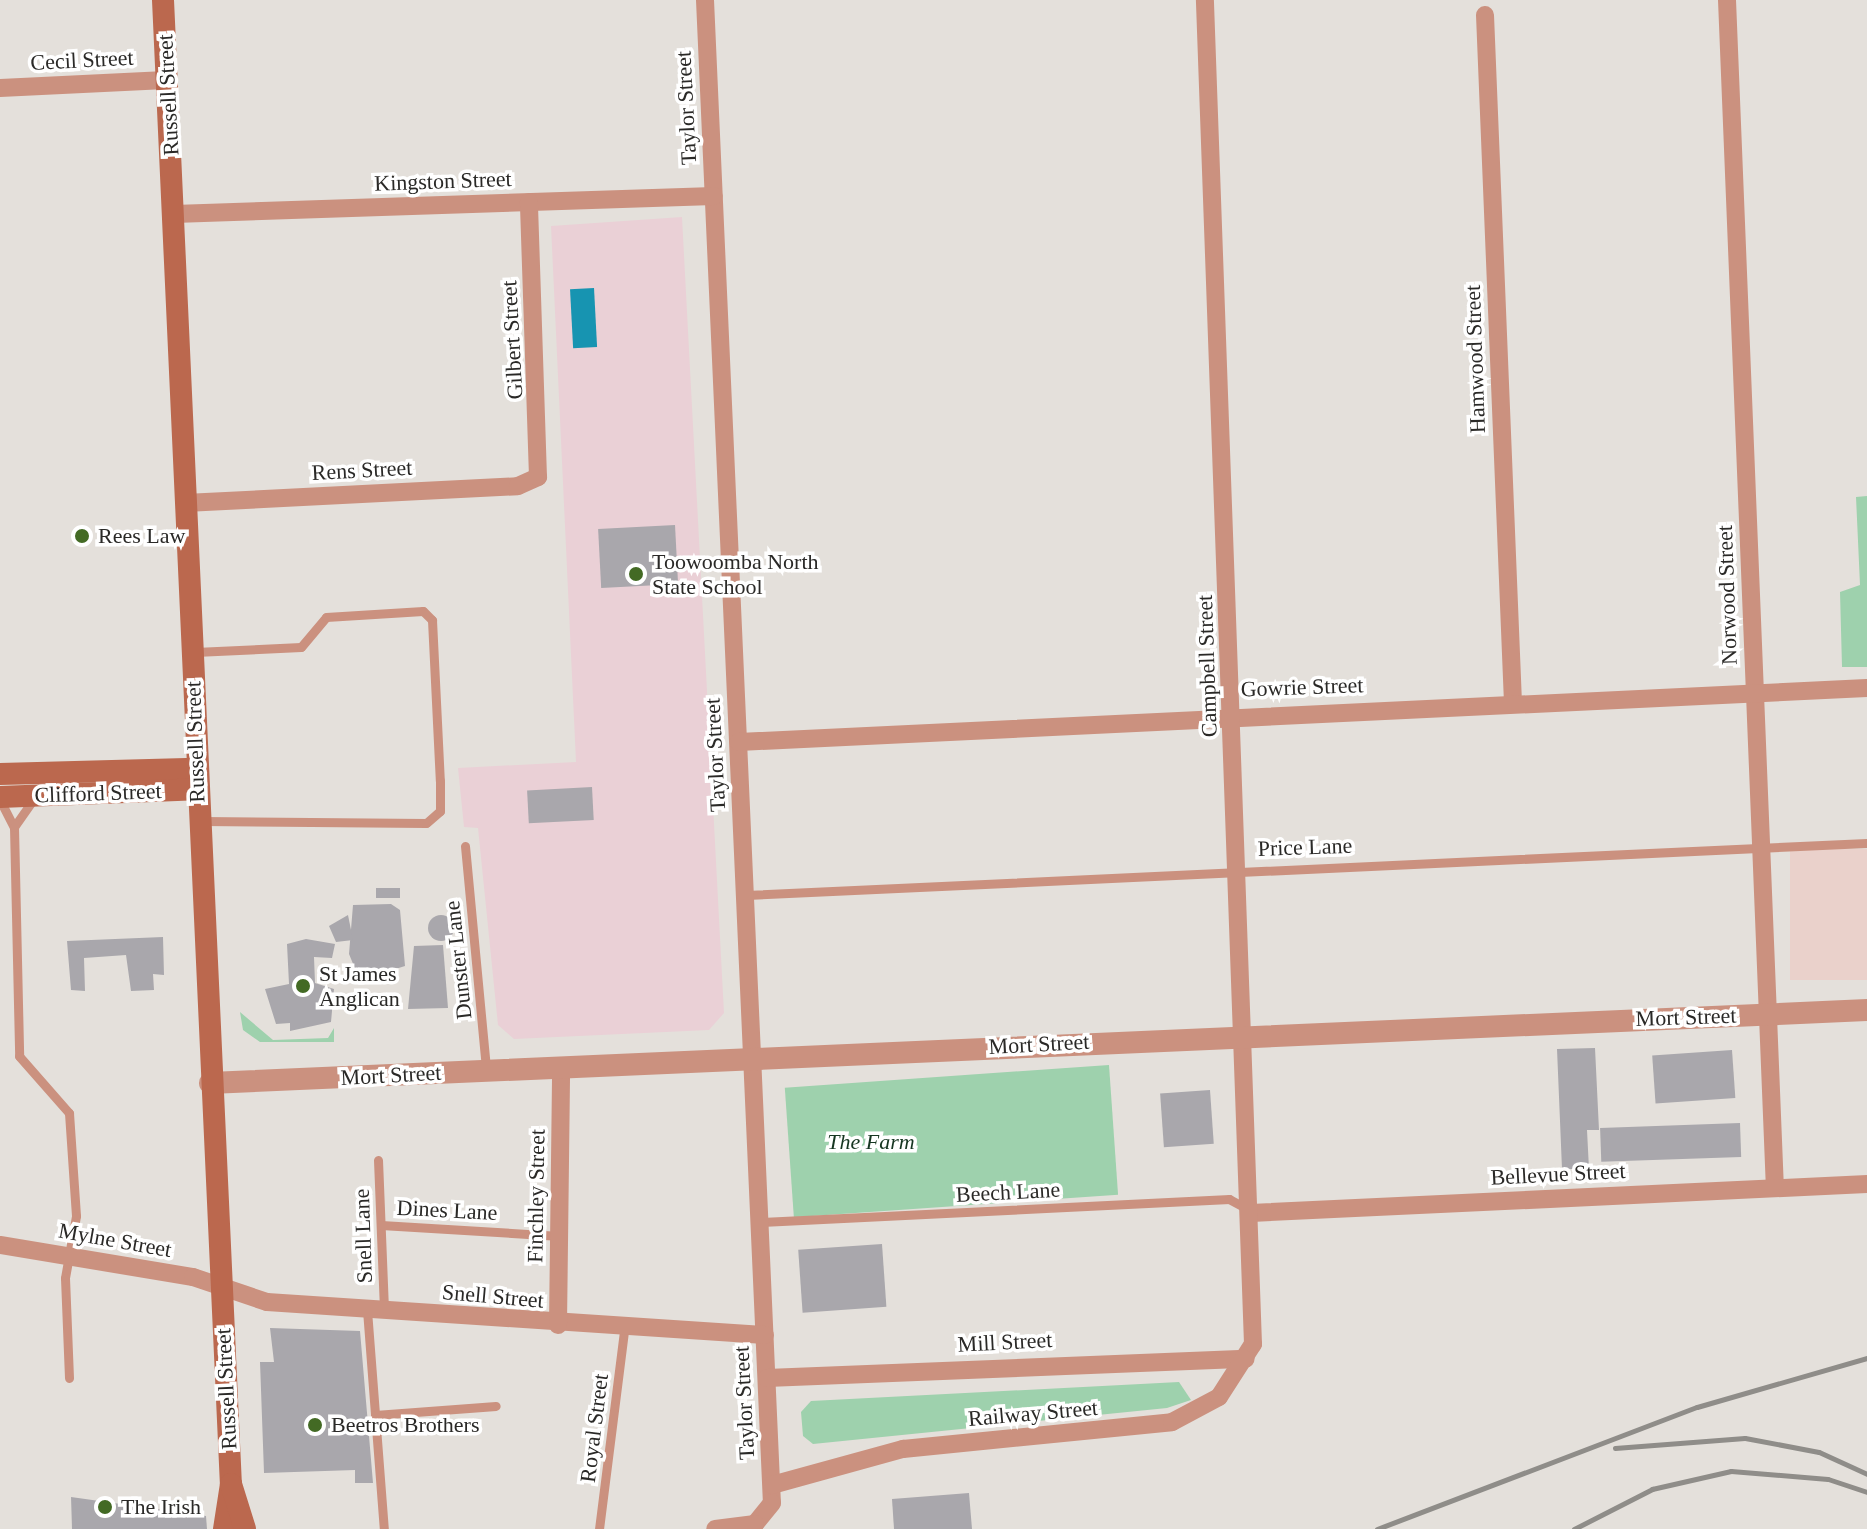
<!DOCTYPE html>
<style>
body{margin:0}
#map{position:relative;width:1867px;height:1529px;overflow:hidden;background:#e4e0db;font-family:Georgia,serif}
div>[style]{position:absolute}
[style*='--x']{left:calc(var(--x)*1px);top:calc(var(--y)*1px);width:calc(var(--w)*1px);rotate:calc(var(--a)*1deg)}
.industrial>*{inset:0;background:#ead1cb;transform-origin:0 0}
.education>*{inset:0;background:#ead0d6}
.green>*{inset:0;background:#9ed1ad;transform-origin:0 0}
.water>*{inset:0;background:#1794b1;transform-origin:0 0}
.building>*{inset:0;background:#a9a7ac;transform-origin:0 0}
.round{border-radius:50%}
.service>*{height:9px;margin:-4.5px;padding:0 4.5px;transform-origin:4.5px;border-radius:4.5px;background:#cb917f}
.minor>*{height:18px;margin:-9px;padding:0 9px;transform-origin:9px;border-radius:9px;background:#cb917f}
.tertiary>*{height:22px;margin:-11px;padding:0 11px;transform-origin:11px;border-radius:11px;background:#cb917f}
.secondary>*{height:22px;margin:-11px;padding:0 11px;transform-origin:11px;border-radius:11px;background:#bb684e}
.rail>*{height:5px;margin:-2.5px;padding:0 2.5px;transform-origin:2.5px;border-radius:2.5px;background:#8f8d89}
.dots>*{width:22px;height:22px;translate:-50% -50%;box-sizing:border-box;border:4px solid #fff;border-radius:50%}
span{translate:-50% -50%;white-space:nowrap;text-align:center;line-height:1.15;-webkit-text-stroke:7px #fff;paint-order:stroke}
.street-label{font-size:22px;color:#2a2927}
.poi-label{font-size:22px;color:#2a2927}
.left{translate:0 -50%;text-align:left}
.park-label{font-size:22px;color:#163621;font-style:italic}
</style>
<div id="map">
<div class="industrial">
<i style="left:1867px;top:849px;width:131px;height:77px;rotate:90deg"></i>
</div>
<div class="education">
<i style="clip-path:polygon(682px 217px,724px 1013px,709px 1030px,514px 1039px,498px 1025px,478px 828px,464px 827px,458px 768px,576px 762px,551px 226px)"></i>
</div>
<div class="green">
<i style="clip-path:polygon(1867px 496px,1867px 667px,1842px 667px,1840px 592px,1860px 585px,1856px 497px)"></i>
<i style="clip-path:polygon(240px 1012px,273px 1040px,328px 1038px,334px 1028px,334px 1042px,260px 1042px,243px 1030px)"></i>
<i style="left:1109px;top:1065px;width:130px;height:325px;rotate:86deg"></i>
<i style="clip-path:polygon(1179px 1382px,1191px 1400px,1167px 1408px,813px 1444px,803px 1436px,801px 1412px,811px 1401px)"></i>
</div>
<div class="water">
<i style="left:594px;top:288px;width:59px;height:24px;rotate:87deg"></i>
</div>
<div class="building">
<i style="left:675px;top:525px;width:59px;height:77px;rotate:87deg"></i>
<i style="left:592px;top:787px;width:33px;height:65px;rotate:87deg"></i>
<i style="left:376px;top:888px;width:24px;height:10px"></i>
<i style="clip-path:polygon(391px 904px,400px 910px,405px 966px,370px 977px,370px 970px,356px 971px,349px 954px,353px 905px)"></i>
<i class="round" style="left:428px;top:915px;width:26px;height:26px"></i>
<i style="clip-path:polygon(348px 915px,353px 940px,336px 942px,329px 926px)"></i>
<i style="clip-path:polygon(163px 937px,164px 975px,153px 974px,154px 990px,131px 991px,126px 955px,84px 958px,85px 991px,71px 990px,67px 941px)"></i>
<i style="clip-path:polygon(306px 939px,335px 944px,332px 958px,314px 957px,315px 983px,334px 989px,331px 1022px,290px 1031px,290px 1023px,276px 1024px,265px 989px,289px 984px,287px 944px)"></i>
<i style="clip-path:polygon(443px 945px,448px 1008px,408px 1009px,414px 946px)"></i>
<i style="clip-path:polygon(1595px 1048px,1599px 1130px,1587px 1130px,1589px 1169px,1562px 1169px,1557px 1049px)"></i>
<i style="left:1732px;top:1050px;width:48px;height:80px;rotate:86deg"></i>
<i style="left:1210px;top:1090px;width:54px;height:50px;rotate:86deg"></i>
<i style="left:1740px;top:1123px;width:34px;height:140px;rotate:88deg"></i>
<i style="left:882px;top:1244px;width:63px;height:84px;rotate:86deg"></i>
<i style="clip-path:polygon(270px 1328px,360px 1331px,373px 1483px,355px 1483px,355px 1470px,264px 1473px,260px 1362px,274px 1362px)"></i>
<i style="clip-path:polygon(969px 1493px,972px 1529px,894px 1529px,892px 1499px)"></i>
<i style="clip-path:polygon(71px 1497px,206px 1516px,207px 1529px,72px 1529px)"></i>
</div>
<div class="service">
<i style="--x:195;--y:652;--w:106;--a:-2.7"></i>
<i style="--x:301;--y:647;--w:39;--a:-50"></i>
<i style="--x:326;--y:617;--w:97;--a:-3.5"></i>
<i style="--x:423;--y:611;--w:13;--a:45"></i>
<i style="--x:432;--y:620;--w:161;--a:87.2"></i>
<i style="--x:440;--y:781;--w:30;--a:90"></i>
<i style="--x:440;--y:811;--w:18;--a:139"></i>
<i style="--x:426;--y:823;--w:224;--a:-179.5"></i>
<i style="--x:0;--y:800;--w:30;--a:63"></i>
<i style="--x:14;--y:827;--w:229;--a:88.7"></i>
<i style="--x:19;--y:1056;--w:76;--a:48.7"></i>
<i style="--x:69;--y:1113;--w:103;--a:86.1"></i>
<i style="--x:76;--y:1216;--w:63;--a:100.1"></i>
<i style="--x:65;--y:1278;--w:100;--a:87.7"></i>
<i style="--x:14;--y:827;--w:33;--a:-55"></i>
<i style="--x:465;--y:846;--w:225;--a:84.6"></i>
<i style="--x:746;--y:895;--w:1122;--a:-2.66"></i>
<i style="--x:378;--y:1160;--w:151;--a:87.7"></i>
<i style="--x:761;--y:1222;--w:469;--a:-2.8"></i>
<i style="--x:1229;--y:1199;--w:19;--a:28"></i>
<i style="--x:381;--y:1225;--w:179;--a:3.5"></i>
<i style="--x:367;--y:1310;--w:220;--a:85.6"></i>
<i style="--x:375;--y:1415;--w:121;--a:-4.3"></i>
<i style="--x:599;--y:1529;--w:200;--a:-82.8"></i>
</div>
<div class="minor">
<i style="--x:705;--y:0;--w:1504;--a:87.45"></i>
<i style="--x:772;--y:1503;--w:27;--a:129"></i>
<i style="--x:755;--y:1524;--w:40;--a:172.9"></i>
<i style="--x:1727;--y:0;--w:1189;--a:87.69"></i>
<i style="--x:1485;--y:15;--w:688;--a:87.67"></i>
<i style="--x:0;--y:88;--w:166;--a:-2.8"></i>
<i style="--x:174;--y:214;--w:540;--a:-1.91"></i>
<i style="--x:185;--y:503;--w:333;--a:-2.9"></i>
<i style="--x:518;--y:486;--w:22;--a:-24"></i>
<i style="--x:538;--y:477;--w:275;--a:-91.9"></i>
<i style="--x:739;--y:742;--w:1129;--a:-2.74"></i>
<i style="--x:1251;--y:1213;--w:617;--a:-2.7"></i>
<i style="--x:0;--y:1245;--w:196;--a:9.4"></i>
<i style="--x:193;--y:1277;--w:78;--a:18.7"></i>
<i style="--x:267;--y:1302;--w:499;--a:3.8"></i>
<i style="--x:558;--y:1325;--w:257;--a:-89.3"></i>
<i style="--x:767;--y:1378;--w:479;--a:-2.3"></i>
<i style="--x:772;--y:1485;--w:136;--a:-15.4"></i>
<i style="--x:903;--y:1449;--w:270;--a:-5.7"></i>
<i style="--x:1172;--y:1422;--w:53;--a:-28"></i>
<i style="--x:1219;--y:1397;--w:63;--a:-57.3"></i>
<i style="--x:1253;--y:1344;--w:1345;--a:-92.05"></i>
</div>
<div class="tertiary">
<i style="--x:210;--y:1083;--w:1659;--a:-2.52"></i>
</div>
<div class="secondary">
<i style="--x:163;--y:0;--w:1486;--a:87.38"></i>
<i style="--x:231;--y:1484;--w:46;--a:98.8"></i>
<i style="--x:0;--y:774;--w:196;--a:-1.5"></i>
<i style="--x:0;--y:797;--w:196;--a:-2.3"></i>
<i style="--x:231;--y:1484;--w:47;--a:72.7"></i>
</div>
<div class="rail">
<i style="--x:1615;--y:1448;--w:130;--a:-4.4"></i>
<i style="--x:1745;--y:1438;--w:75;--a:10.7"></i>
<i style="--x:1819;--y:1452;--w:53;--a:24.6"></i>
<i style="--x:1377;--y:1529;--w:342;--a:-20.9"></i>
<i style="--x:1697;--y:1407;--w:177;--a:-16.1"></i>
<i style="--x:1574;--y:1529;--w:88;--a:-27.1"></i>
<i style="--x:1652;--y:1489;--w:81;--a:-12.8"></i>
<i style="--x:1731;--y:1471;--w:97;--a:4.7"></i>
<i style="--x:1828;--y:1479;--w:41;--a:18.4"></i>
</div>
<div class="dots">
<i style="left:82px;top:536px;background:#436a24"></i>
<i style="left:636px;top:574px;background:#436a24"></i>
<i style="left:303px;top:986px;background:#436a24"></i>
<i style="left:315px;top:1425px;background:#436a24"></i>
<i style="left:105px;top:1507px;background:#436a24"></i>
</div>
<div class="street-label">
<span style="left:82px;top:60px;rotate:-3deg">Cecil Street</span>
<span style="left:168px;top:95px;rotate:-93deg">Russell Street</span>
<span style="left:686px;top:108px;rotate:-93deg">Taylor Street</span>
<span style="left:443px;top:181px;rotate:-2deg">Kingston Street</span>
<span style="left:512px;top:340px;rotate:-93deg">Gilbert Street</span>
<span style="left:1475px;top:359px;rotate:-92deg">Hamwood Street</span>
<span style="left:362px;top:470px;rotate:-3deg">Rens Street</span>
<span style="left:1727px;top:595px;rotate:-92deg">Norwood Street</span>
<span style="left:1207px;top:666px;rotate:-92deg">Campbell Street</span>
<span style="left:1302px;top:687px;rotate:-2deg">Gowrie Street</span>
<span style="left:195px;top:742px;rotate:-92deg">Russell Street</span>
<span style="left:715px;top:755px;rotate:-93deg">Taylor Street</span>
<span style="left:98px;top:793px;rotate:-2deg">Clifford Street</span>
<span style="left:1305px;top:847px;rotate:-2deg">Price Lane</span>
<span style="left:458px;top:960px;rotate:-96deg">Dunster Lane</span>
<span style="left:1686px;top:1017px;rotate:-2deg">Mort Street</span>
<span style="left:1039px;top:1044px;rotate:-3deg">Mort Street</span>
<span style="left:391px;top:1075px;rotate:-3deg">Mort Street</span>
<span style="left:1558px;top:1174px;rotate:-3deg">Bellevue Street</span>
<span style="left:1008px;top:1192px;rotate:-3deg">Beech Lane</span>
<span style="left:536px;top:1196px;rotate:-89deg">Finchley Street</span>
<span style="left:447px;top:1210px;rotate:3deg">Dines Lane</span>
<span style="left:363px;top:1236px;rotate:-92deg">Snell Lane</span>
<span style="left:115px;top:1240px;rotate:10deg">Mylne Street</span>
<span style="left:493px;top:1296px;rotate:5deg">Snell Street</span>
<span style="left:1005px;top:1342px;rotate:-3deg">Mill Street</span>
<span style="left:226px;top:1389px;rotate:-93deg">Russell Street</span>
<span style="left:744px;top:1403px;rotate:-93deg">Taylor Street</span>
<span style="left:1033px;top:1413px;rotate:-5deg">Railway Street</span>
<span style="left:594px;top:1428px;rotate:-83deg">Royal Street</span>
</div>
<div class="poi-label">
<span class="left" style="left:98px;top:536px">Rees Law</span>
<span class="left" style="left:652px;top:574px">Toowoomba North<br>State School</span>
<span class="left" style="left:319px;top:986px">St James<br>Anglican</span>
<span class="left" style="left:331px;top:1425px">Beetros Brothers</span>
<span class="left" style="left:121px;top:1507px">The Irish</span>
</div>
<div class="park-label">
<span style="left:871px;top:1142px">The Farm</span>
</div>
</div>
